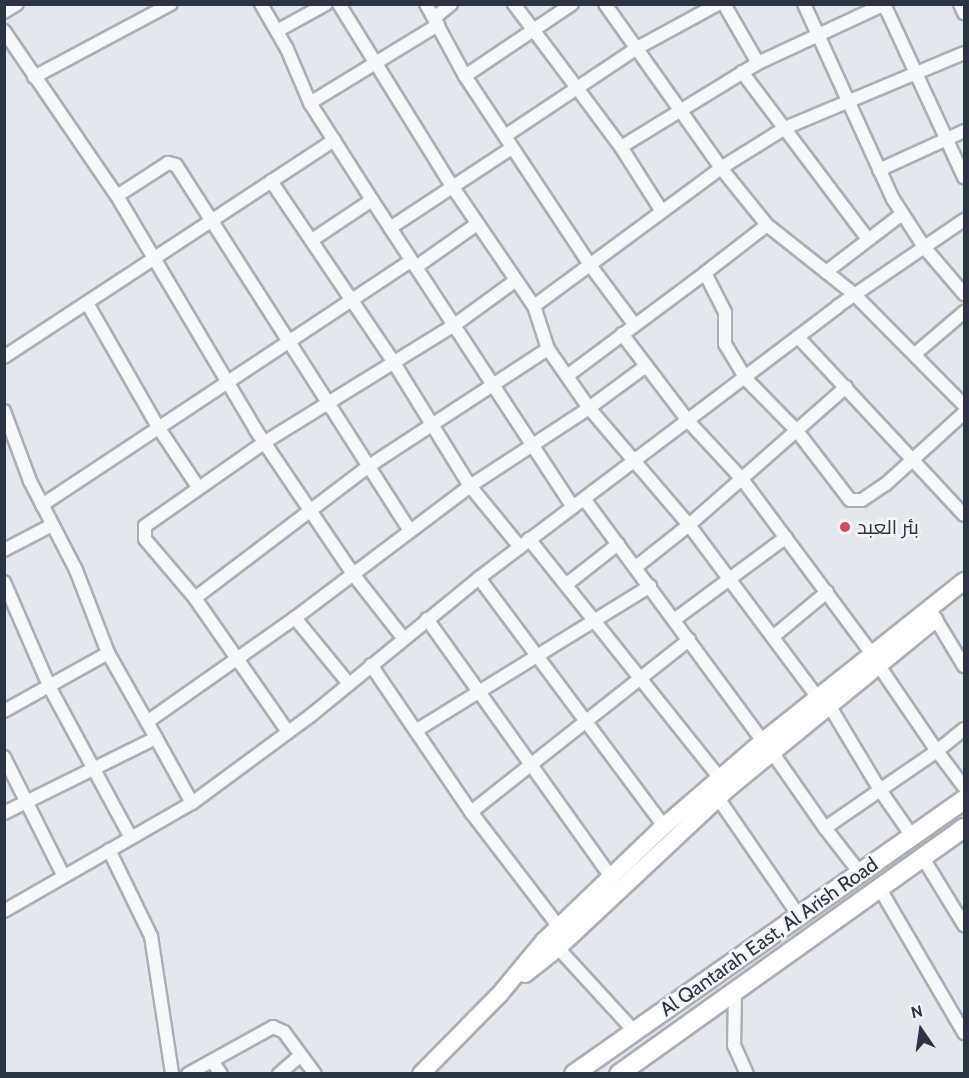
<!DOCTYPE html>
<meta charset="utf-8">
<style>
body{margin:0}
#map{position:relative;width:969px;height:1078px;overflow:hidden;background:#e4e7ec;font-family:Cabin,Cairo,sans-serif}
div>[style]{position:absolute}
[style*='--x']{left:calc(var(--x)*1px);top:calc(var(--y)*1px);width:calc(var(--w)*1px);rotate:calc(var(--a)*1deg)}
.roads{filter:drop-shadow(2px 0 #a9aeb7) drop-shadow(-2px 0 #a9aeb7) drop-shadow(0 2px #a9aeb7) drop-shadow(0 -2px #a9aeb7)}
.minor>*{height:12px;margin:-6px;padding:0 6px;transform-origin:6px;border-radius:6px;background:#f7f8fa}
.major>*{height:16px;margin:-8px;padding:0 8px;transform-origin:8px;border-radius:8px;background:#fff}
.highway>*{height:18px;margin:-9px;padding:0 9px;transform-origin:9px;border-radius:9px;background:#fff}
.dots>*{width:16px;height:16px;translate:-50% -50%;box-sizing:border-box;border:3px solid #f4f6f9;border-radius:50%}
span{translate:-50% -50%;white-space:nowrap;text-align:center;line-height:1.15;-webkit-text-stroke:5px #f4f6f9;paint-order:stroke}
.poi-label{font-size:20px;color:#2b3445}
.left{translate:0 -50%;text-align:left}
.street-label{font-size:20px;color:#2b3445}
.frame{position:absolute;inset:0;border:6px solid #2b3445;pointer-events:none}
.north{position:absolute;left:891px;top:1000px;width:60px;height:60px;-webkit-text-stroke:4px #f4f6f9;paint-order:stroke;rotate:347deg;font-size:16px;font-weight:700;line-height:24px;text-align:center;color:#2b3445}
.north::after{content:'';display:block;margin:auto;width:21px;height:27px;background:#2b3445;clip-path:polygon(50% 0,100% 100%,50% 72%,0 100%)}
</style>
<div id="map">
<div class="roads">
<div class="minor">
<i style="--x:261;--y:4;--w:52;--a:60"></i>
<i style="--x:287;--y:49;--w:59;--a:66.9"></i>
<i style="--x:310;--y:103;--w:115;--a:57.4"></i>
<i style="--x:339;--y:4;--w:214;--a:58.2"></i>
<i style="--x:452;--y:186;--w:145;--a:55.7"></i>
<i style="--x:426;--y:4;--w:82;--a:61.6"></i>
<i style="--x:465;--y:76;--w:227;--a:56.5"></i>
<i style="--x:590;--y:265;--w:74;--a:53.3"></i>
<i style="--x:605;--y:4;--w:201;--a:54.7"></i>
<i style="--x:721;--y:168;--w:73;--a:51.1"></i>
<i style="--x:767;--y:225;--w:111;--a:38.4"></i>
<i style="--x:854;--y:294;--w:156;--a:45.3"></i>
<i style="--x:718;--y:4;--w:92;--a:151.5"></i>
<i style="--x:637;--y:48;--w:72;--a:146.3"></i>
<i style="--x:577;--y:88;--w:74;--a:53.3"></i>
<i style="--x:621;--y:147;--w:161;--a:-31.5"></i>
<i style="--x:758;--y:63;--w:140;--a:-24.9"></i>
<i style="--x:724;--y:4;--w:68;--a:60"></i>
<i style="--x:804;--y:4;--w:214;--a:65.5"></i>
<i style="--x:893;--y:199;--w:57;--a:57.1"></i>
<i style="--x:924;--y:247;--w:62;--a:49.6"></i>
<i style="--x:884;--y:4;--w:191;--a:65.2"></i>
<i style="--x:960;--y:4;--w:10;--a:66"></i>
<i style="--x:4;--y:12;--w:15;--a:-32"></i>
<i style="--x:434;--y:18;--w:22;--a:-39"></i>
<i style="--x:4;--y:31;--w:200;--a:55.6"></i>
<i style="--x:277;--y:31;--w:56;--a:-28.9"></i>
<i style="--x:742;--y:72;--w:208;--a:53"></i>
<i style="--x:465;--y:76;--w:129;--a:-33.9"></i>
<i style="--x:34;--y:77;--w:155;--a:-28.1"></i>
<i style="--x:310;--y:103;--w:150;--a:-31.4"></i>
<i style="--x:505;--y:136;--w:87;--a:-33.7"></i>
<i style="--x:577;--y:88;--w:105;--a:-126.9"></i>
<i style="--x:621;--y:147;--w:75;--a:57.6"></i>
<i style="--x:879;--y:170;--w:94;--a:-24.6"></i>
<i style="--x:271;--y:181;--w:220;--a:55.9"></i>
<i style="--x:394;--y:363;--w:145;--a:58.3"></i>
<i style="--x:470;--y:486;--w:79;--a:50.7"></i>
<i style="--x:767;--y:225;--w:78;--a:142.3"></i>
<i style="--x:705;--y:273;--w:44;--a:62.9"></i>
<i style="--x:725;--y:312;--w:32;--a:90"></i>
<i style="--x:725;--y:344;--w:41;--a:59"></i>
<i style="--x:746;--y:379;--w:73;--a:45.6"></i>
<i style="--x:797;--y:431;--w:87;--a:52.5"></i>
<i style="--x:850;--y:500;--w:12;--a:0"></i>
<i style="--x:862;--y:500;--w:29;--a:-34"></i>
<i style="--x:886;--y:484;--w:105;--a:-42.3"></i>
<i style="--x:390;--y:228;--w:146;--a:-33.3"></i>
<i style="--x:312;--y:240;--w:72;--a:-33.7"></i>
<i style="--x:372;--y:200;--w:367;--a:56.8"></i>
<i style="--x:416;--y:267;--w:75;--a:-35.2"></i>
<i style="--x:826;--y:272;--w:96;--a:-37.3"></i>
<i style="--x:87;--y:303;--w:143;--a:60.2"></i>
<i style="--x:158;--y:427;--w:72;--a:56.3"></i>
<i style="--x:622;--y:334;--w:111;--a:52.7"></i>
<i style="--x:689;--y:422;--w:78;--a:47.1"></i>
<i style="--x:742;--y:479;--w:218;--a:53.4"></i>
<i style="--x:798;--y:337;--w:243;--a:47"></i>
<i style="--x:915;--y:354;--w:65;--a:-40.6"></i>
<i style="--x:4;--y:357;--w:395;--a:-33.3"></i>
<i style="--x:567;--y:376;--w:172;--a:-36.7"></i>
<i style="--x:4;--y:411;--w:75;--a:69.6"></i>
<i style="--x:30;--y:481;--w:100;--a:62.7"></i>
<i style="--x:76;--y:570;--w:89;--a:68.9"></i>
<i style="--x:108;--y:653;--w:98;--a:60.5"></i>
<i style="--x:585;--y:500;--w:300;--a:53.6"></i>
<i style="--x:42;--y:505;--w:442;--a:-33.5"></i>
<i style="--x:529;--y:539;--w:306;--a:51.4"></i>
<i style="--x:4;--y:550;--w:54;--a:-27.5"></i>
<i style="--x:636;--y:567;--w:68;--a:-38.4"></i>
<i style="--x:689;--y:525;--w:209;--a:-41.3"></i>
<i style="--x:479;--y:578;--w:309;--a:53.3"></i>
<i style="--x:4;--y:582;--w:116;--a:66.5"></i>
<i style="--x:50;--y:688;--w:170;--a:61.6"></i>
<i style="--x:567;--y:584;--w:65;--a:-38.1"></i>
<i style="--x:195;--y:598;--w:218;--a:-37.2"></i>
<i style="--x:369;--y:466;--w:214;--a:-33.2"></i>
<i style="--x:932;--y:613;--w:62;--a:58.9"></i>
<i style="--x:295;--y:618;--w:85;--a:50.7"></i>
<i style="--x:427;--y:619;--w:317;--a:54.5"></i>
<i style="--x:674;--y:620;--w:139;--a:-36.5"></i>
<i style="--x:774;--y:636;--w:69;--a:-39.7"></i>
<i style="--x:404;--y:639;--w:83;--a:-128.1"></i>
<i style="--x:353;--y:574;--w:174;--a:-124"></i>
<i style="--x:256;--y:430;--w:272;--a:-120.7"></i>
<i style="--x:117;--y:196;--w:61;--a:-32.9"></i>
<i style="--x:168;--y:163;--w:8;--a:14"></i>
<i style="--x:176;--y:165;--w:433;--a:57.4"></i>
<i style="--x:371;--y:665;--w:178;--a:55.8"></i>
<i style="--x:471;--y:812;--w:145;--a:52.6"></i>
<i style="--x:879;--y:666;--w:103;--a:55.7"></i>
<i style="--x:937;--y:751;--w:35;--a:-39"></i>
<i style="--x:818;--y:698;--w:216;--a:-126.7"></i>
<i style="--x:689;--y:525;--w:154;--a:-130.5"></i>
<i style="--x:589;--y:408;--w:72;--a:-124.8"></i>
<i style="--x:548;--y:349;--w:45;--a:-108"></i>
<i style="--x:534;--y:306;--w:232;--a:-36.4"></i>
<i style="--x:721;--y:168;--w:75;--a:-32"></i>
<i style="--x:785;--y:128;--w:194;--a:-22.7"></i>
<i style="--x:4;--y:711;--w:119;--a:-29.1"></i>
<i style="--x:147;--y:722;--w:181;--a:-35.1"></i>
<i style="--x:295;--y:618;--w:219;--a:-37"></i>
<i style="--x:470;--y:486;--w:142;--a:-33.2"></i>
<i style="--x:589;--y:408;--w:71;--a:-36.4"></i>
<i style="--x:417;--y:730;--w:274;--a:-31.7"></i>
<i style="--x:288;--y:732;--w:163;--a:-124.8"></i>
<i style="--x:195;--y:598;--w:77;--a:-130.3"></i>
<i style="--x:145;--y:539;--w:13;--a:-90"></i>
<i style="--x:145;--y:526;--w:146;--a:-35"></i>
<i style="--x:265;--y:442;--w:221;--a:-31.7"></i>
<i style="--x:453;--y:326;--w:77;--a:-36"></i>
<i style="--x:772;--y:752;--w:93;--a:55.1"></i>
<i style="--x:825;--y:828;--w:67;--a:-34.6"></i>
<i style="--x:880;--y:790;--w:99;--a:-121"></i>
<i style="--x:4;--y:757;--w:132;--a:63.4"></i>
<i style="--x:718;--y:798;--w:143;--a:55.5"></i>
<i style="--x:471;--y:812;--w:278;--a:-38.3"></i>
<i style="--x:4;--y:813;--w:169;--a:-26.3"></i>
<i style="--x:156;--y:738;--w:74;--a:61"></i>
<i style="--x:825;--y:828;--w:57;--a:52.1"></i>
<i style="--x:912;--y:836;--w:56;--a:-124.8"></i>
<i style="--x:880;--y:790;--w:69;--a:-34.4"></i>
<i style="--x:937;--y:751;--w:45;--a:53.1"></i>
<i style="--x:109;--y:850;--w:96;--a:64"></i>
<i style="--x:151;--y:936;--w:140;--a:81.3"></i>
<i style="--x:923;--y:858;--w:79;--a:58.5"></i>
<i style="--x:880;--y:889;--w:167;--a:59.7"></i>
<i style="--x:4;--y:911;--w:217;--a:-29.9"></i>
<i style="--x:192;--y:803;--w:147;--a:-36.4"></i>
<i style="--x:310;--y:716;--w:218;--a:-39.2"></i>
<i style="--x:479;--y:578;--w:450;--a:-37.1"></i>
<i style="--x:838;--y:306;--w:153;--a:-34.3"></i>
<i style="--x:558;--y:948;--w:114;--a:47.5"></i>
<i style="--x:735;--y:994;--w:51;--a:91.1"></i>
<i style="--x:734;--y:1045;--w:32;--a:66"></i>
<i style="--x:212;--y:1061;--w:16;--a:55"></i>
<i style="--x:188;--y:1074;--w:97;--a:-28.9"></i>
<i style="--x:273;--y:1027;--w:12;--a:24"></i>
<i style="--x:284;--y:1032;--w:52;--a:53.6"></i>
<i style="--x:279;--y:1074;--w:28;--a:-41"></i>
</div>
<div class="major">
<i style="--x:525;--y:974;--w:42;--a:-38.2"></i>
<i style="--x:558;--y:948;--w:236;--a:-43.1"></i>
<i style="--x:730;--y:787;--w:264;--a:-39.3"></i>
<i style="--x:421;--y:1074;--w:111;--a:-45.4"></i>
<i style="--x:499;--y:995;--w:70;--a:-50.2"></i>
<i style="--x:544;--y:941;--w:166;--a:-43.8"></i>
<i style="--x:664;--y:826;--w:130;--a:-40.6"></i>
<i style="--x:763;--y:741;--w:257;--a:-38.5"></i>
</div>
<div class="highway">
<i style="--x:574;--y:1074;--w:477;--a:-35.1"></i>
<i style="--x:619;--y:1074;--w:424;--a:-35.5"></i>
</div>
</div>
<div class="dots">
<i style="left:845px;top:527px;background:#d1495b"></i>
</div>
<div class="poi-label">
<span class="left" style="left:857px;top:527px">بئر العبد</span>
</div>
<div class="street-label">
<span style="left:769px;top:937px;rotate:-35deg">Al Qantarah East, Al Arish Road</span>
</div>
<div class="frame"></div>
<div class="north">N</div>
</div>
